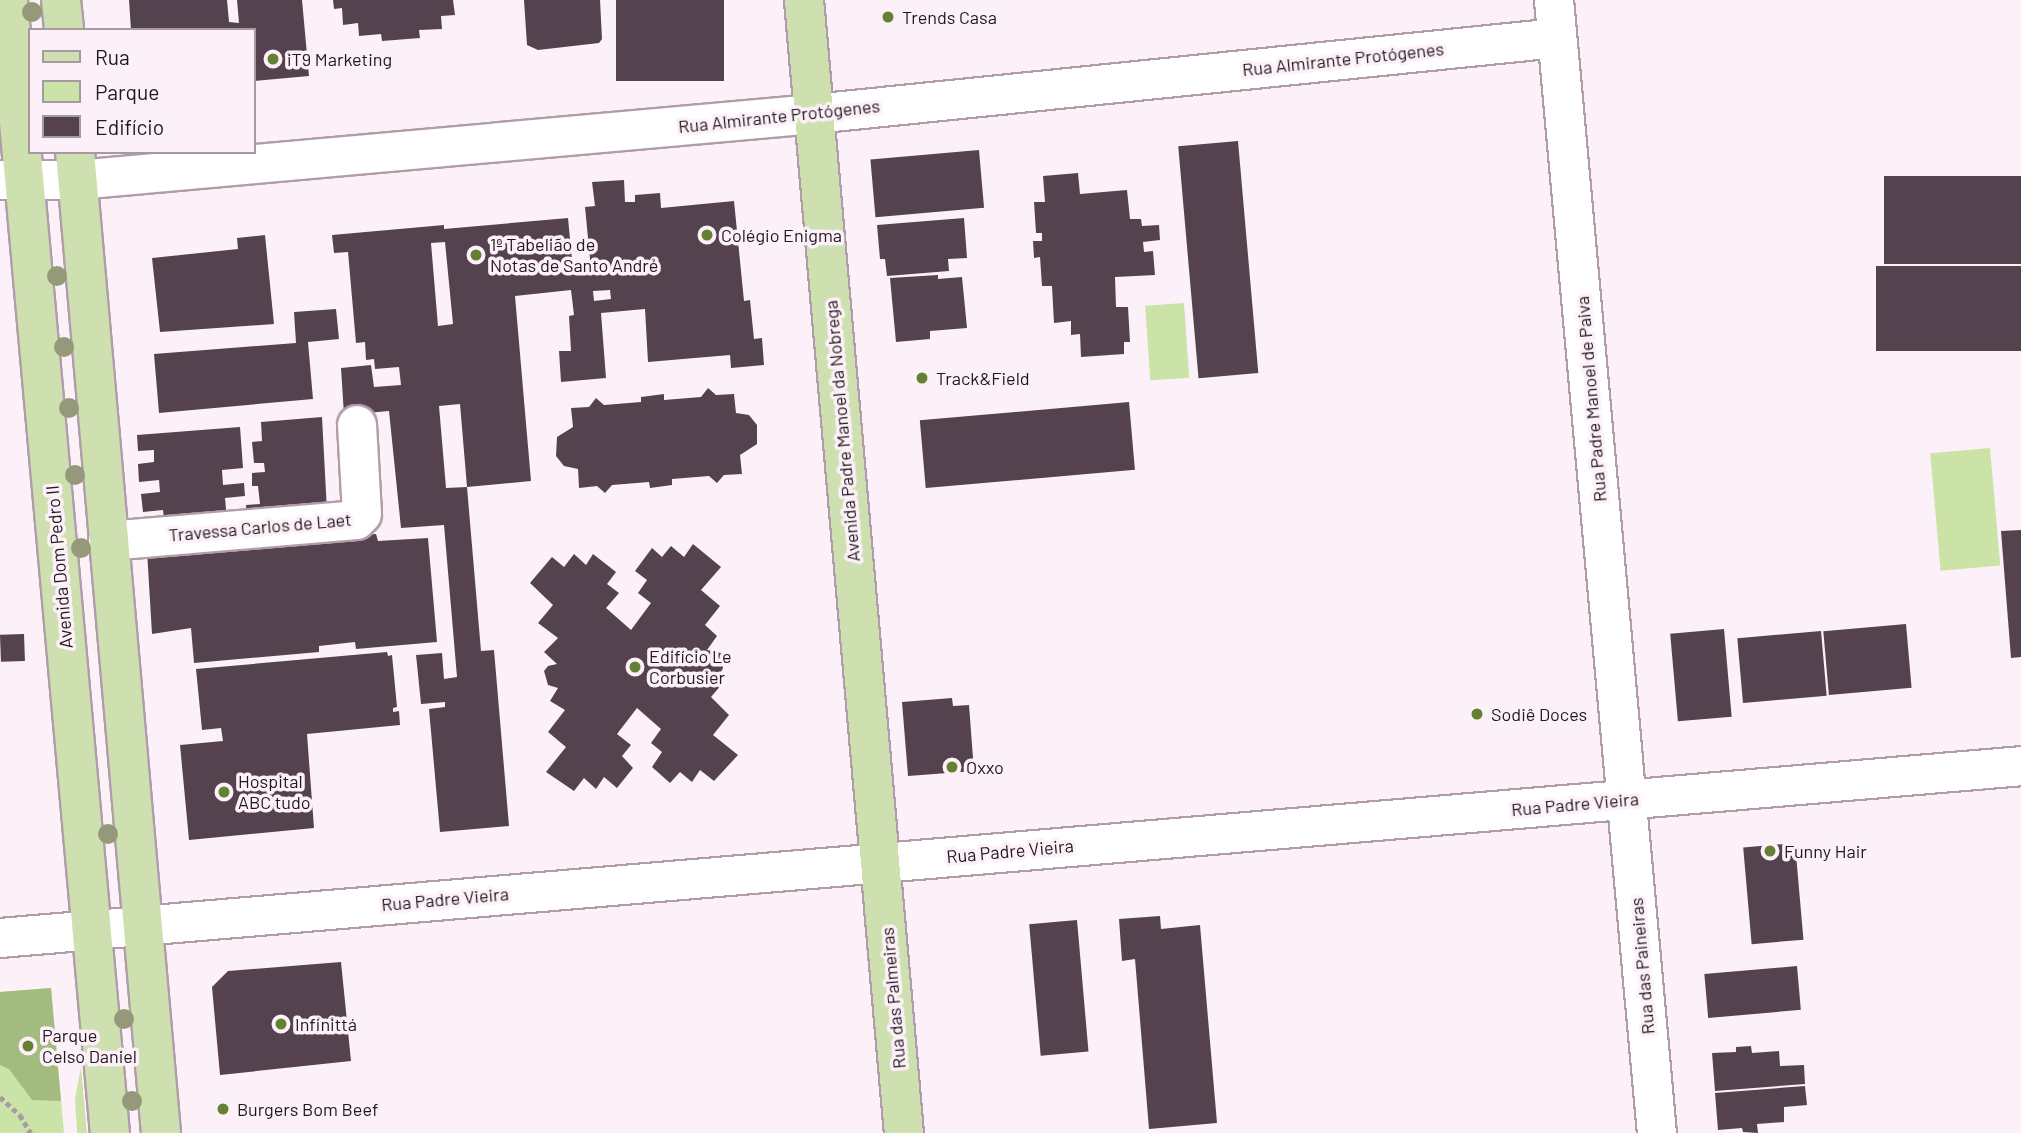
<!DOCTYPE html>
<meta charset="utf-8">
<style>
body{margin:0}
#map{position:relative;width:2021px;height:1133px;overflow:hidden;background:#fdf1f9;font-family:Barlow,sans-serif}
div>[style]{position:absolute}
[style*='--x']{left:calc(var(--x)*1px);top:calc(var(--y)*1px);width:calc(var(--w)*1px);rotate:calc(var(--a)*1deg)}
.green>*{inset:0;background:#cce3a8;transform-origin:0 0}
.forest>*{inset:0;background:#a4bb80}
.building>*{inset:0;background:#54434e;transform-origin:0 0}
.path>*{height:4.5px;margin-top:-2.25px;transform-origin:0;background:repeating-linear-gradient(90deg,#a69ba2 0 5px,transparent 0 8.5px)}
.roads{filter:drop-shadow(2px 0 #b09da9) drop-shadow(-2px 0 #b09da9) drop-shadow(0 2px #b09da9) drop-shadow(0 -2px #b09da9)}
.minor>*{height:38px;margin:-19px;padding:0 19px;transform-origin:19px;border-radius:19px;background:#fff}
.major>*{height:38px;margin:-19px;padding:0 19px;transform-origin:19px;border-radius:19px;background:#cee0af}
.trees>*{width:20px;height:20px;margin:-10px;border-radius:50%;background:#949a79}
.dots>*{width:19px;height:19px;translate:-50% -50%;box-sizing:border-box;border:4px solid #fdf1f9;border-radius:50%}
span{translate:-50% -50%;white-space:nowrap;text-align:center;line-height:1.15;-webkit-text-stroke:7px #fdf1f9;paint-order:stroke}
.poi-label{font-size:18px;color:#20181d}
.left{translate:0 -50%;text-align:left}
.street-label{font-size:18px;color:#20181d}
.legend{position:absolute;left:28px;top:28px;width:228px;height:126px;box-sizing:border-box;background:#fdf1f9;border:2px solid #a59aa1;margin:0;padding:9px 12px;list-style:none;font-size:21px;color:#20181d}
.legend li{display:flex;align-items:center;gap:14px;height:35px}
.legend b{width:35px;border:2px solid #a59aa1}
</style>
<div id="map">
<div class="green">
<i style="left:1184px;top:303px;width:75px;height:39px;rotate:86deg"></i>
<i style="left:1990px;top:448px;width:118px;height:60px;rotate:85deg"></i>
<i style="clip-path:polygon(51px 988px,64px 1133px,0 1133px,0 992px)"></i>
<i style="clip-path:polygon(81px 1067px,87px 1133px,77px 1133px,77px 1130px,75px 1099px)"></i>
</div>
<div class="forest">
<i style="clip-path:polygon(51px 988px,61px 1101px,32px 1100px,9px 1069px,0 1065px,0 992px)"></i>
</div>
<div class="building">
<i style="clip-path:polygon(129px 0,227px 0,229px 22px,239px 23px,237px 0,302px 0,309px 76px,254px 81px,254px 30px,131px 30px)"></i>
<i style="clip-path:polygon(333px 0,453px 0,455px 15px,441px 16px,442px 29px,419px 30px,420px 38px,382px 41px,381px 34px,359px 36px,358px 23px,343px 25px,342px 8px,334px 9px)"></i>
<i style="clip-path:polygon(524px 0,600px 0,602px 39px,599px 43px,538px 50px,527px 45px)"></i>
<i style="left:616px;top:0;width:108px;height:81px"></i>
<i style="left:1238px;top:141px;width:233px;height:60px;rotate:85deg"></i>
<i style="left:979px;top:150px;width:58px;height:109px;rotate:85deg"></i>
<i style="clip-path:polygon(1078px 173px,1080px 194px,1127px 190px,1130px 219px,1141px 219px,1142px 226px,1159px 225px,1160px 240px,1143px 242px,1144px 252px,1153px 251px,1155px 275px,1115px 277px,1116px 307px,1128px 307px,1130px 342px,1124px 342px,1124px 354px,1081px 357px,1080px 334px,1071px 335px,1071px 321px,1054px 323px,1052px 286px,1042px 286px,1040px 257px,1034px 258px,1033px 241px,1042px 241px,1042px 233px,1036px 233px,1034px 202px,1045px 202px,1043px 176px)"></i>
<i style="left:2021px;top:176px;width:88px;height:137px;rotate:90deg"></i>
<i style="clip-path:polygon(evenodd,624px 180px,625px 202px,635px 202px,635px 195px,660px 193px,661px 208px,734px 201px,744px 301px,750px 300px,754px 339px,762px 338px,764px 365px,731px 368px,730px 355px,648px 362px,645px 309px,601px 313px,606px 378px,561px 382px,559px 351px,571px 351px,569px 316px,574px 315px,571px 290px,515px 296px,531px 481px,467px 487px,460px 404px,439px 406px,446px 488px,467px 487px,481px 651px,494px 650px,509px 826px,440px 832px,429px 709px,445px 707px,445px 702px,421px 704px,416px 655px,442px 653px,444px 679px,457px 677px,444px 525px,401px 528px,389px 411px,344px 415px,341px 368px,371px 365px,374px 387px,401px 385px,399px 367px,375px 369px,374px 359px,366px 360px,365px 342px,356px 343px,348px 252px,334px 253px,332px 235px,444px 225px,444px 229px,568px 218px,573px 270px,591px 269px,585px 207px,595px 206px,592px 182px,624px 180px,445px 242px,453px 324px,438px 326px,431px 243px,445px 242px,624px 180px,610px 290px,611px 299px,594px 301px,593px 291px,610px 290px)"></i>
<i style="clip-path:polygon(964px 218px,967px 258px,948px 259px,949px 271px,887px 276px,885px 259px,880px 259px,877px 225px)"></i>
<i style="clip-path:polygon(265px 235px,274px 324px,160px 332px,152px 258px,238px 249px,237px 238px)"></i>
<i style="left:2021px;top:266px;width:85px;height:145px;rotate:90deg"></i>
<i style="clip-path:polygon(938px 275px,938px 279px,962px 277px,967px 328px,930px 331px,930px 339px,896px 342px,890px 278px)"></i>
<i style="clip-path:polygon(336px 309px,339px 339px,308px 342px,313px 399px,159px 413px,154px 354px,296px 343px,294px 312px)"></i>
<i style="clip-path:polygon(708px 388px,716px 395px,734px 394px,736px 413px,749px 415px,757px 425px,757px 444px,740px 455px,742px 474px,724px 475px,717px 483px,709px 476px,672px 479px,672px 485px,650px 488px,649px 482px,612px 485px,605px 493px,597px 486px,579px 488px,578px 469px,564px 466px,556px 456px,557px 437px,573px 427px,571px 408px,589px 407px,596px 398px,604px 405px,641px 402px,641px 397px,664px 394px,664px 400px,701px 397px)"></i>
<i style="left:1129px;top:402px;width:68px;height:210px;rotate:85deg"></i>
<i style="clip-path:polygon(322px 417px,327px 511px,247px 515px,246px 505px,260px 504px,258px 486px,252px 486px,252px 473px,265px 472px,264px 463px,254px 463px,252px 442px,262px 441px,261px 422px)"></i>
<i style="clip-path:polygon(240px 427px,243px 468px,222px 470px,223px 485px,244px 483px,245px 496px,225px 498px,227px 520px,165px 527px,163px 510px,143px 512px,141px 494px,160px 492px,159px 480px,139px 482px,138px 464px,154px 462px,154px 450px,138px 451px,137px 435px)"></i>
<i style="clip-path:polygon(2021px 530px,2021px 657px,2011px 658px,2001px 531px)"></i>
<i style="clip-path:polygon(376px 534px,378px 541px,428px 538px,437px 642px,356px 649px,355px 642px,319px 646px,319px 652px,194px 663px,191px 628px,152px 634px,147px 551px)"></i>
<i style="clip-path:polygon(693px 544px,721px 567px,701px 590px,720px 606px,705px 625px,717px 636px,707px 650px,721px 653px,723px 668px,721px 672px,707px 673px,722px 684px,711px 697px,729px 715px,713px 735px,738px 755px,714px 781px,700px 770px,692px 782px,680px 772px,670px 783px,652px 767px,662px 752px,651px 743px,661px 729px,637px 708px,617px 734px,631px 745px,622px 756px,633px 768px,617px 788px,604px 777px,596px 789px,584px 778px,574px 791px,546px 772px,566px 747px,548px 732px,565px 710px,550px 701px,558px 688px,548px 685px,544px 671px,548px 666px,557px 664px,544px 652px,558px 638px,538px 623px,553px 605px,530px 583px,552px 557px,564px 567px,574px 554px,586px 565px,593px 554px,616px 572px,607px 584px,619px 593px,606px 608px,631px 630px,651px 603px,638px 593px,647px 580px,635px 571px,652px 548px,662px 557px,671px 546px,684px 557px)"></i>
<i style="left:1906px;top:624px;width:64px;height:83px;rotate:85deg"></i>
<i style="left:1724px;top:629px;width:88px;height:54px;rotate:85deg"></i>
<i style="left:1821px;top:631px;width:65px;height:84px;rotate:85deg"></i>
<i style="left:24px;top:634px;width:27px;height:24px;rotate:88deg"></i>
<i style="clip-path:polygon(387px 652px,388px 656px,392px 655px,397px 707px,393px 708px,393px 712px,399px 711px,400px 725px,307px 734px,314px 828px,189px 840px,180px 745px,223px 741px,221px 728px,202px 730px,196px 669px)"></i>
<i style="clip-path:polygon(952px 698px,953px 706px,969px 705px,974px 771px,908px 776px,902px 702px)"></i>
<i style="left:1795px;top:843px;width:97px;height:52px;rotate:85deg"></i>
<i style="clip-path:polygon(1160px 916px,1161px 929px,1200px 925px,1217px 1123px,1149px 1129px,1135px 959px,1122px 961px,1119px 919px)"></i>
<i style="left:1077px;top:920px;width:132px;height:48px;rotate:85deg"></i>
<i style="clip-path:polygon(341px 962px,351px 1061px,220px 1075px,212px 987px,228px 971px)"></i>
<i style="left:1797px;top:966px;width:44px;height:93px;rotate:85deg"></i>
<i style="clip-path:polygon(1751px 1046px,1752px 1053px,1779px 1051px,1780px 1066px,1804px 1065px,1805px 1084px,1715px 1091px,1712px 1053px,1736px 1052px,1736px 1047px)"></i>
<i style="clip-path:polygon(1805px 1086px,1807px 1105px,1784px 1107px,1784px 1122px,1757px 1124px,1758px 1133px,1743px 1132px,1742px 1128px,1718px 1130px,1715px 1093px)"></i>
</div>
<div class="path">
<i style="--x:0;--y:1097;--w:27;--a:42"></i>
<i style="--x:20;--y:1115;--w:21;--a:59"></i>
</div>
<div class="roads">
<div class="minor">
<i style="--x:1554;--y:0;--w:1138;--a:84.81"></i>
<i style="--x:0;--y:180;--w:77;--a:0"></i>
<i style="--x:77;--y:180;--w:740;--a:-5.12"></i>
<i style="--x:814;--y:114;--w:747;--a:-5.84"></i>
<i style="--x:108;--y:541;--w:249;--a:-4.8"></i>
<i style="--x:356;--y:520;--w:8;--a:-45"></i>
<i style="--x:362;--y:514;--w:89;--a:-93.2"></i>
<i style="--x:0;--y:938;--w:2028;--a:-4.86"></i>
</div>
<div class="major">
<i style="--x:8;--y:0;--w:1138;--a:84.86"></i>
<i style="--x:61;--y:0;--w:30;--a:84"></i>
<i style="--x:804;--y:0;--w:1137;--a:84.96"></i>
<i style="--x:75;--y:152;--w:985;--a:84.99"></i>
</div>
</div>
<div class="trees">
<i style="left:32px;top:12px"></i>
<i style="left:57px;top:276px"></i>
<i style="left:64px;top:347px"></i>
<i style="left:69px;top:408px"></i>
<i style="left:75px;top:475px"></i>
<i style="left:81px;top:548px"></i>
<i style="left:108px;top:834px"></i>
<i style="left:124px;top:1019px"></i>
<i style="left:132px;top:1101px"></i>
</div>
<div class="dots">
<i style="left:888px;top:17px;background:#668033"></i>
<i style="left:273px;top:59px;background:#668033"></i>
<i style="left:707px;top:235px;background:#668033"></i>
<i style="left:476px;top:255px;background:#668033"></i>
<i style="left:922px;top:378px;background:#668033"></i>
<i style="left:635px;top:667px;background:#668033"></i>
<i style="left:1477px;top:714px;background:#668033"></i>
<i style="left:952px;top:767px;background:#668033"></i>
<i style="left:224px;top:792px;background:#668033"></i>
<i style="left:1770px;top:851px;background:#668033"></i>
<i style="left:281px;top:1024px;background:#668033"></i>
<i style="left:28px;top:1046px;background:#668033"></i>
<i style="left:223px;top:1109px;background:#668033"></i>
</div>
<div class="poi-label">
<span class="left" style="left:902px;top:17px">Trends Casa</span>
<span class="left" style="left:287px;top:59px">iT9 Marketing</span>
<span class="left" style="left:721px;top:235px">Colégio Enigma</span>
<span class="left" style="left:490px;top:255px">1º Tabelião de<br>Notas de Santo André</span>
<span class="left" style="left:936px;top:378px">Track&amp;Field</span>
<span class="left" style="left:649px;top:667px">Edifício Le<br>Corbusier</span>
<span class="left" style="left:1491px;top:714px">Sodiê Doces</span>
<span class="left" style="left:966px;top:767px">Oxxo</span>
<span class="left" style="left:238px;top:792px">Hospital<br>ABC tudo</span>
<span class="left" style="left:1784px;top:851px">Funny Hair</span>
<span class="left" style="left:295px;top:1024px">Infinittá</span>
<span class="left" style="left:42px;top:1046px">Parque<br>Celso Daniel</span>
<span class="left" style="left:237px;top:1109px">Burgers Bom Beef</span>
</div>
<div class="street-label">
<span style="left:1343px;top:59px;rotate:-6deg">Rua Almirante Protógenes</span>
<span style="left:779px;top:116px;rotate:-6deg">Rua Almirante Protógenes</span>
<span style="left:1591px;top:399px;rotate:-95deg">Rua Padre Manoel de Paiva</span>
<span style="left:842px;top:431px;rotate:-95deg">Avenida Padre Manoel da Nobrega</span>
<span style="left:260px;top:527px;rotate:-5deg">Travessa Carlos de Laet</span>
<span style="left:59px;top:567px;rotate:-95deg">Avenida Dom Pedro II</span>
<span style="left:1575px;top:804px;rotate:-5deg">Rua Padre Vieira</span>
<span style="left:1010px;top:851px;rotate:-5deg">Rua Padre Vieira</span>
<span style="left:445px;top:899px;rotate:-5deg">Rua Padre Vieira</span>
<span style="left:1642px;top:966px;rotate:-95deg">Rua das Paineiras</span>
<span style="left:893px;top:998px;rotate:-95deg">Rua das Palmeiras</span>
</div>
<ul class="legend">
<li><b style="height:9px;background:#cee0af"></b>Rua</li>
<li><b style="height:19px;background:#cce3a8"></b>Parque</li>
<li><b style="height:19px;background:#54434e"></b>Edifício</li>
</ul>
</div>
